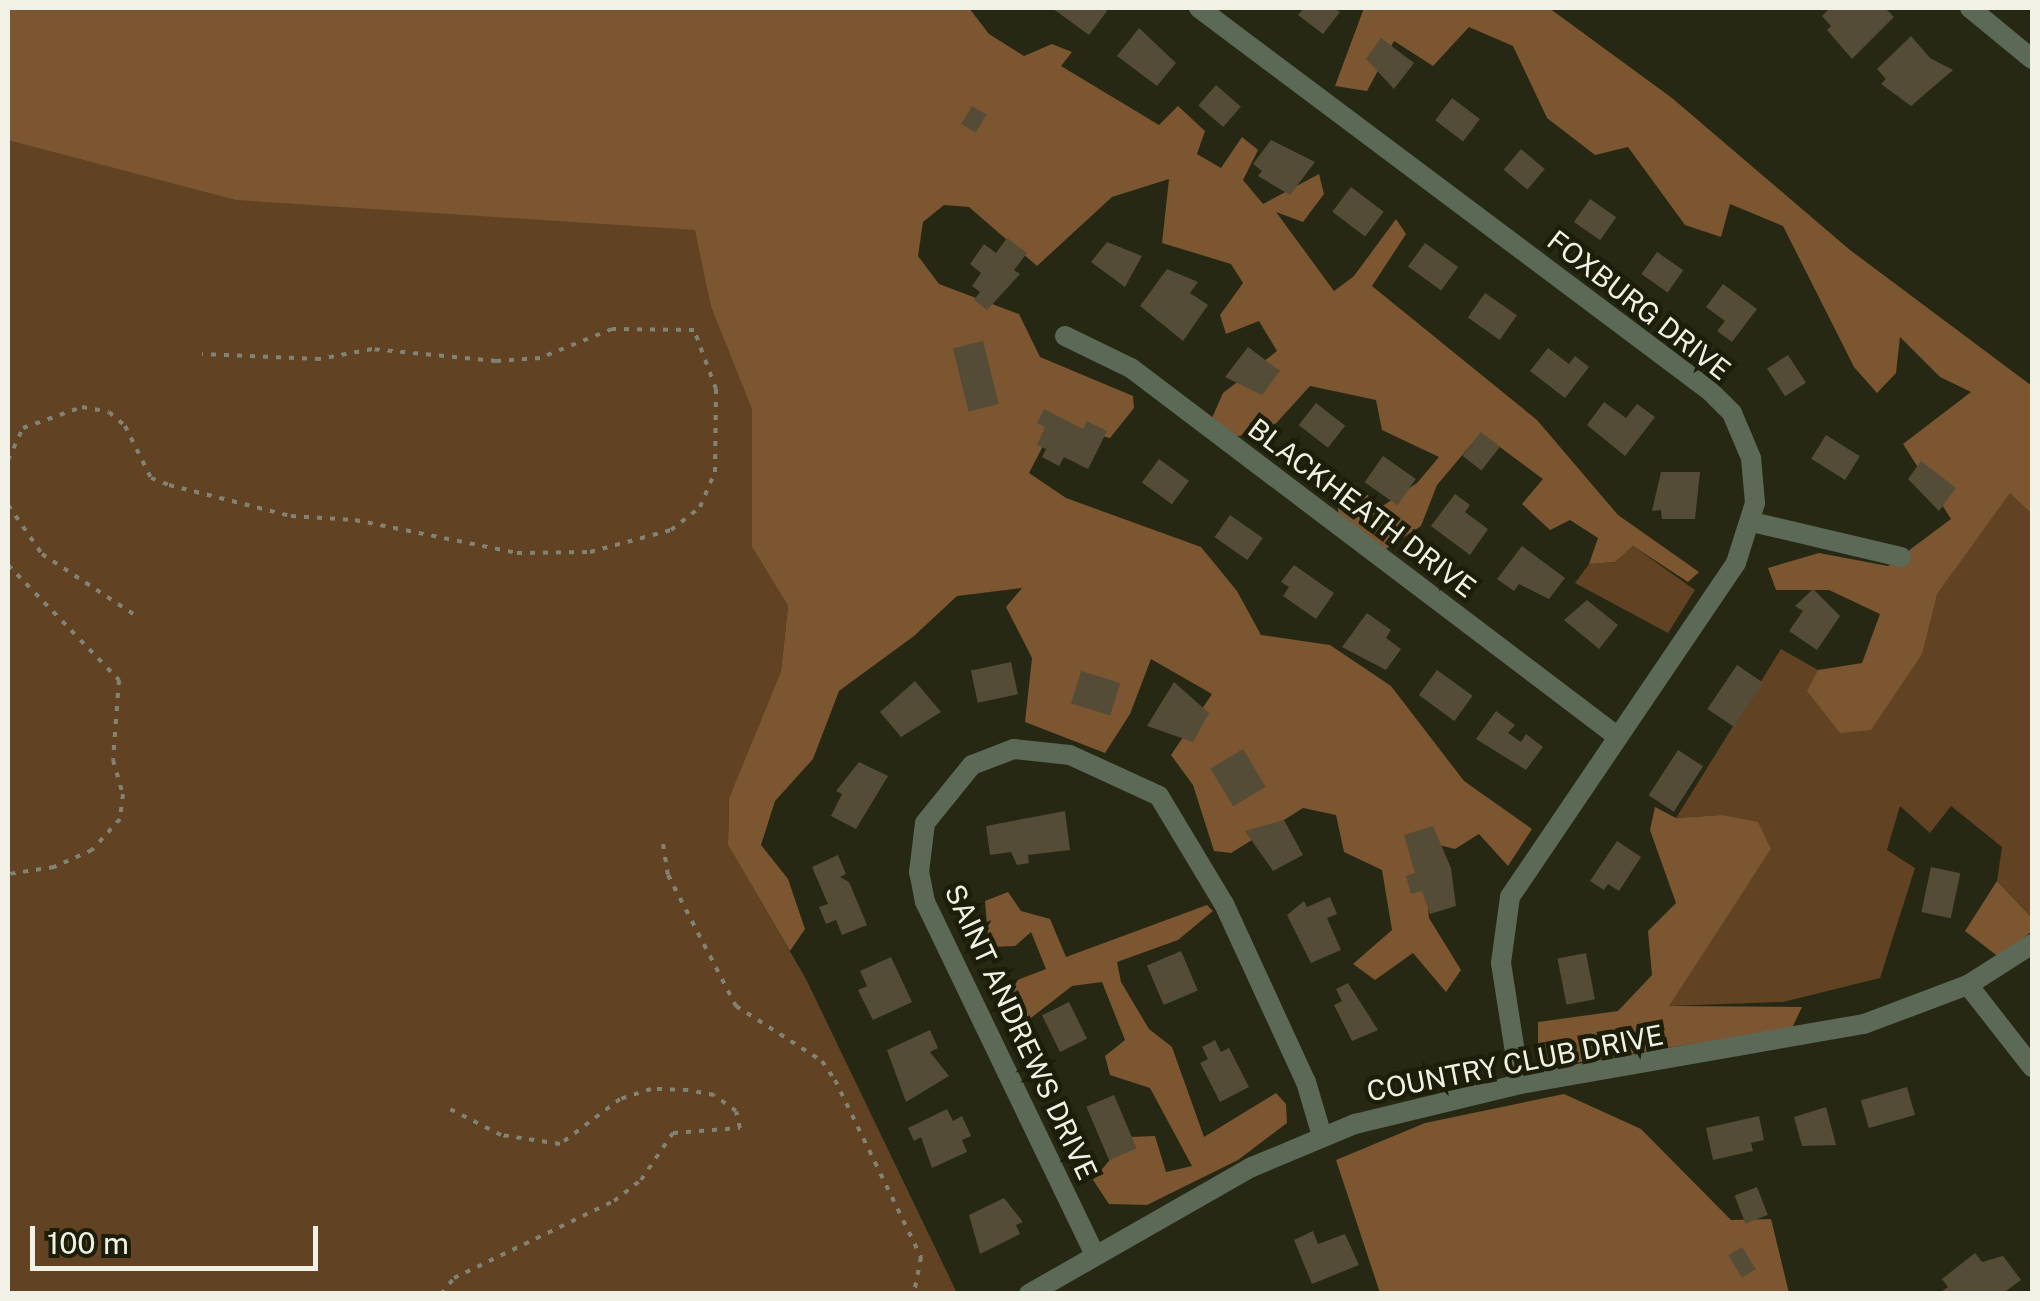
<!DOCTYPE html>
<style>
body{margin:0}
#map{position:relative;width:2040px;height:1301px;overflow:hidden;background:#262813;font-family:"Public Sans",sans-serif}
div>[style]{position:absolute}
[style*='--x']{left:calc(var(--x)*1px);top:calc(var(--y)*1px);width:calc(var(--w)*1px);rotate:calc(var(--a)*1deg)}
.green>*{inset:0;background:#614222}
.forest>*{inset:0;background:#7b5630}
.building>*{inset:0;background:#544c37;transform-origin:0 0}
.path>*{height:4px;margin-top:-2px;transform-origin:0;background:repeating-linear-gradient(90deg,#828372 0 5px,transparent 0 13px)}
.street>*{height:20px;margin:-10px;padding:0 10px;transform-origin:10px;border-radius:10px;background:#5c6957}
span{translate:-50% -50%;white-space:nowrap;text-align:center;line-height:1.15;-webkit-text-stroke:9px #1c1e0a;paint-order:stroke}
.street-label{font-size:28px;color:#f1f2e5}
.frame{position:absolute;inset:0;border:10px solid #f1f2e5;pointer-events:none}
.scale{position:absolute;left:30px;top:1226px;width:288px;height:45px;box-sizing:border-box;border:5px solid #f1f2e5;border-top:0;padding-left:12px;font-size:30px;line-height:35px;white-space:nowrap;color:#f1f2e5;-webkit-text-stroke:8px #1c1e0a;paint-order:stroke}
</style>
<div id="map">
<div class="green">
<i style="clip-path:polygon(8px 117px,695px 222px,711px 307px,752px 410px,752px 547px,788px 606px,781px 671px,729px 798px,728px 845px,806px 979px,957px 1293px,8px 1293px)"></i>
<i style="clip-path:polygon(2010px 492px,2032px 514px,2032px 918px,1997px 881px,2002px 847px,1951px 806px,1930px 833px,1900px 806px,1887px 850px,1915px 868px,1880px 978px,1783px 1002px,1668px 1006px,1771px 849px,1722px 815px,1676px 818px,1781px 649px,1818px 670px,1835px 707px,1858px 703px)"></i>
<i style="clip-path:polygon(1633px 546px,1695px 590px,1668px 633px,1575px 583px,1589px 564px,1615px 562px)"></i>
</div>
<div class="forest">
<i style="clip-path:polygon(8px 8px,969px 8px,989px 34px,1024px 56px,1052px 44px,1072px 52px,1061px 66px,1159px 125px,1178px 106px,1205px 131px,1197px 154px,1221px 168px,1242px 137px,1258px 150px,1243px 180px,1263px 204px,1319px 174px,1324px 194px,1303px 222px,1276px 212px,1334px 291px,1354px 276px,1396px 219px,1406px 234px,1372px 286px,1537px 420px,1618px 515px,1699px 572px,1688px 582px,1633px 546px,1615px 562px,1589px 564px,1598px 538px,1570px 520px,1550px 530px,1522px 504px,1543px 479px,1481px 433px,1437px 485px,1421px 526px,1384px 550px,1339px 516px,1335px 490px,1354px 483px,1381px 507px,1417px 483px,1439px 457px,1382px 430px,1376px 400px,1310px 386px,1269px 431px,1232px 437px,1212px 418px,1223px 393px,1277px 351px,1259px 321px,1226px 334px,1220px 315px,1243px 283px,1231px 264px,1162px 243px,1169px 179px,1112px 197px,1037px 266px,969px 207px,944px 205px,923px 222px,918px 256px,939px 284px,1019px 314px,1040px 357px,1133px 396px,1134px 408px,1110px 438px,1054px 425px,1029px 473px,1066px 498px,1201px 547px,1237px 591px,1261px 635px,1330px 645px,1391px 686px,1464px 781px,1532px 829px,1508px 866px,1479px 834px,1455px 849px,1423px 841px,1429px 918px,1461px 970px,1446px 992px,1413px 953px,1375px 980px,1353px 964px,1392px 930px,1382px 870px,1344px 852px,1336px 815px,1303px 808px,1231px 853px,1214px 851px,1193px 785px,1171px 755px,1212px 694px,1151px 659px,1130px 714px,1105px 753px,1025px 722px,1032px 658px,1006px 607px,1022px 588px,957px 596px,914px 636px,839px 691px,813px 759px,775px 801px,761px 845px,788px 879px,805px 929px,790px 951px,728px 845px,729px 798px,781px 671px,788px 606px,752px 547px,752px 410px,711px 307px,695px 230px,236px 200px,8px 140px)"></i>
<i style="clip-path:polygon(1364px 8px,1549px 8px,1672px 98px,1850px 250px,2032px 386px,2032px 514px,2010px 493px,1937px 594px,1922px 654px,1871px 730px,1840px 733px,1807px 691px,1818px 670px,1862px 663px,1880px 614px,1829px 590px,1776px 590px,1768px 568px,1819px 553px,1888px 566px,1951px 519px,1903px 444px,1971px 392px,1940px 377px,1900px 337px,1896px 373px,1877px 393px,1854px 367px,1783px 226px,1730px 204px,1721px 237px,1685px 225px,1628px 147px,1595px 155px,1547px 118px,1513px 46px,1469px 27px,1433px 66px,1394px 41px,1367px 91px,1335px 86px)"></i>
<i style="clip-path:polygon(1655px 807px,1676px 818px,1722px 815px,1758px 822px,1771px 849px,1669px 1006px,1802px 1007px,1792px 1028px,1538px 1069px,1538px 1022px,1618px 1011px,1652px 975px,1648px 931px,1676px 903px,1650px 830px)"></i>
<i style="clip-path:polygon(1997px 881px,2032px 918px,2032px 931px,2000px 958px,1965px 931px)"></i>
<i style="clip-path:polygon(1008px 892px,1021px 911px,1050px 919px,1066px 957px,1207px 905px,1213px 911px,1178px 940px,1117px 962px,1121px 982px,1149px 1029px,1172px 1047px,1204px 1137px,1276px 1093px,1286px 1104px,1287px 1123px,1238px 1160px,1147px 1205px,1109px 1204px,1093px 1180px,1129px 1137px,1155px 1136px,1166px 1172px,1192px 1166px,1150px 1088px,1110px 1075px,1105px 1056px,1125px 1040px,1102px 982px,1072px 986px,1027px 1021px,1008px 997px,1012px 982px,1046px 969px,1031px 932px,1015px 946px,989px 947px,985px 901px)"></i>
<i style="clip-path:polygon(1564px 1094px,1641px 1129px,1731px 1220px,1771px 1219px,1789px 1293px,1380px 1293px,1336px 1160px,1425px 1123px)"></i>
</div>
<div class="building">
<i style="clip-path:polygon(1052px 8px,1103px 8px,1107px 11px,1089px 35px)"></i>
<i style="clip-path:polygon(1304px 8px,1333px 8px,1340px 12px,1323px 34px,1298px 15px)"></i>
<i style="clip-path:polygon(1830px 8px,1885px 8px,1894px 17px,1852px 59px,1827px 30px,1831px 26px,1822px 16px)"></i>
<i style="clip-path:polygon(1139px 28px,1176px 63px,1157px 86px,1117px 56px)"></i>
<i style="clip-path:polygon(1911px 36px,1930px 58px,1953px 70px,1911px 106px,1881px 84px,1886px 79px,1877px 69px)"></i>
<i style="clip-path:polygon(1381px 38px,1414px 63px,1394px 89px,1366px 59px)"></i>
<i style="left:1216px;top:85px;width:33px;height:27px;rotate:41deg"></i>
<i style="left:1452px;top:98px;width:35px;height:28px;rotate:37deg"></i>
<i style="left:972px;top:106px;width:17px;height:21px;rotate:31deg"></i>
<i style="clip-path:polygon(1271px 140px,1315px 162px,1290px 195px,1258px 176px,1262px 171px,1253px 164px)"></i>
<i style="left:1521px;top:149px;width:31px;height:27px;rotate:40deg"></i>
<i style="left:1351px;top:187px;width:41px;height:31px;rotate:37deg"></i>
<i style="left:1590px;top:199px;width:32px;height:28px;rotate:35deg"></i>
<i style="clip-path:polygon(1007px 238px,1027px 253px,1014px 270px,1020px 274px,987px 310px,974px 300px,980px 292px,972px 286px,981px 273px,970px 264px,984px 244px,996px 253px)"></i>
<i style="clip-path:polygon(1107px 242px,1142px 256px,1125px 287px,1091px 262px)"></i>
<i style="left:1425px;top:243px;width:41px;height:29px;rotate:36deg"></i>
<i style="left:1657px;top:252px;width:32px;height:27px;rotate:35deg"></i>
<i style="clip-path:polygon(1167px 269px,1198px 282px,1190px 293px,1208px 305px,1183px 341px,1140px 306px)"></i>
<i style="clip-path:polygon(1723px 284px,1757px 309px,1732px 342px,1717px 331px,1725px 321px,1706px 307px)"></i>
<i style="left:1485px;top:293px;width:39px;height:30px;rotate:35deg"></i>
<i style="left:983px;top:341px;width:65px;height:31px;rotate:76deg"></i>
<i style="clip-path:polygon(1248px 347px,1280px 371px,1262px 395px,1225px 377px)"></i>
<i style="clip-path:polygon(1548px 348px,1569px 364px,1575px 356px,1589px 367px,1565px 398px,1530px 371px)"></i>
<i style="left:1788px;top:355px;width:33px;height:25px;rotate:57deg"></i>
<i style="clip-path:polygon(1604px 402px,1626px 418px,1637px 404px,1655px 417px,1625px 456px,1587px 425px)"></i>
<i style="left:1316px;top:403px;width:37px;height:28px;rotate:38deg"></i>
<i style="clip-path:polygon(1044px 409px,1083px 429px,1087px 421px,1107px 431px,1088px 469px,1064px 457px,1059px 466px,1042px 457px,1046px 449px,1037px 445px,1045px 427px,1037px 423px)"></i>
<i style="left:1481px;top:432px;width:24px;height:30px;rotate:38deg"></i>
<i style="left:1826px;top:435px;width:40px;height:28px;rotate:32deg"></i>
<i style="left:1383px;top:456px;width:40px;height:32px;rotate:35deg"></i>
<i style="left:1159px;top:459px;width:37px;height:29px;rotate:36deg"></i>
<i style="clip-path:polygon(1921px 461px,1956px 488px,1939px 511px,1908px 479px)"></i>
<i style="clip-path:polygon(1661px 472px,1700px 472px,1695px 519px,1662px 519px,1661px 510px,1652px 511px)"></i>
<i style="clip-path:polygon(1455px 494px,1470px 505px,1465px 512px,1488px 529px,1470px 555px,1431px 526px)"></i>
<i style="left:1230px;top:515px;width:40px;height:27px;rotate:35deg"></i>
<i style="clip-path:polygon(1522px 546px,1565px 578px,1549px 599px,1519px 584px,1514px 591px,1497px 579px)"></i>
<i style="clip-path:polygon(1294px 565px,1334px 593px,1316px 619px,1283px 596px,1289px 587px,1281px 582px)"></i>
<i style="clip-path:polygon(1813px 589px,1840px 616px,1817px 650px,1789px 631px,1803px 611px,1795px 606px)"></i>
<i style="clip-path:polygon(1587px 600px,1618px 625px,1599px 649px,1564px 620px)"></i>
<i style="clip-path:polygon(1367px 613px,1391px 630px,1386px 638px,1401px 649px,1386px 670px,1342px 647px)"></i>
<i style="left:1011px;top:662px;width:33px;height:41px;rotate:78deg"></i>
<i style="left:1737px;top:665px;width:32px;height:53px;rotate:34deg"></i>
<i style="left:1437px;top:670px;width:44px;height:31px;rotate:36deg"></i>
<i style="left:1081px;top:671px;width:41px;height:34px;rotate:17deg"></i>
<i style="clip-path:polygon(915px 681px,941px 712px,901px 737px,880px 712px)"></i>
<i style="clip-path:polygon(1174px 682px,1209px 713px,1193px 742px,1147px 726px)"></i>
<i style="clip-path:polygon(1496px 711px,1515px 725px,1508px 733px,1521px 742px,1526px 734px,1543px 747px,1526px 770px,1476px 739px)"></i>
<i style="left:1243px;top:749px;width:44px;height:38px;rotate:59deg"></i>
<i style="left:1678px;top:750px;width:30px;height:54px;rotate:33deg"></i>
<i style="clip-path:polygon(859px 762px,888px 776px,856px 829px,831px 816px,842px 794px,836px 791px)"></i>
<i style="clip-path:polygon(1065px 811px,1070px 850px,1028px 855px,1029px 863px,1017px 865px,1011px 852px,990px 855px,986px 826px)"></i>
<i style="clip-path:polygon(1284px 820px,1303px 855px,1273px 871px,1245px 831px)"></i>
<i style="clip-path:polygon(1433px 826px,1451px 868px,1456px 906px,1430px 914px,1422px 891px,1411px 894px,1406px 876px,1415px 873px,1404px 835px)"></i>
<i style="clip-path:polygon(1617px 841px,1641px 857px,1619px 891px,1608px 884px,1604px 890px,1590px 881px)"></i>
<i style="clip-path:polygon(838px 855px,846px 874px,840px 877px,849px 882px,867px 925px,842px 935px,836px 920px,826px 924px,819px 907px,828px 904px,812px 867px)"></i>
<i style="left:1931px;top:867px;width:30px;height:46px;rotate:12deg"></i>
<i style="clip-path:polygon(1330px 897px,1337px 914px,1327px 918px,1341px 950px,1311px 963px,1287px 915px,1304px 901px,1307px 907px)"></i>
<i style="left:1181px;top:951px;width:43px;height:37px;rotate:67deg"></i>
<i style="left:1586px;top:953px;width:47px;height:29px;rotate:79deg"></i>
<i style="clip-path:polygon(891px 957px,912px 1002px,873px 1020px,858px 990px,867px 986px,860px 971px)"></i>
<i style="clip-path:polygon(1348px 983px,1378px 1030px,1352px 1041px,1334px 1005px,1342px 1001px,1336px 989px)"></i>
<i style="left:1069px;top:1002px;width:41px;height:30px;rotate:64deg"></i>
<i style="clip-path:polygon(930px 1030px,938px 1048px,930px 1052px,949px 1076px,906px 1102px,887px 1050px)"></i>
<i style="clip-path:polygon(1215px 1040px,1221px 1052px,1229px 1048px,1249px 1087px,1220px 1102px,1200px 1063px,1208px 1059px,1202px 1047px)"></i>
<i style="left:1907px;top:1087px;width:29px;height:48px;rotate:74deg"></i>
<i style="left:1114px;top:1095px;width:58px;height:30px;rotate:67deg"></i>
<i style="clip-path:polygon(1826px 1107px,1836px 1145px,1802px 1146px,1794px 1117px)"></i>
<i style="clip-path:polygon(947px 1109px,953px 1121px,962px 1116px,971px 1136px,962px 1140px,967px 1152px,932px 1168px,921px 1137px,914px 1141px,908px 1128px)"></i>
<i style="clip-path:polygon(1759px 1116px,1764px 1140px,1751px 1143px,1753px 1151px,1713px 1160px,1706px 1128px)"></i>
<i style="left:1757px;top:1187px;width:30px;height:24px;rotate:69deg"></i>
<i style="clip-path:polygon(1004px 1198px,1023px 1222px,1016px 1225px,1020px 1234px,980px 1254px,969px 1215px)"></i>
<i style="clip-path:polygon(1313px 1231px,1318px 1244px,1345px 1234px,1359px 1265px,1312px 1284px,1294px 1240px)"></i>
<i style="left:1742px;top:1247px;width:26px;height:16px;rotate:58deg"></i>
<i style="clip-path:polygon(1975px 1253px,1982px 1262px,2003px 1256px,2021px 1280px,2002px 1294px,1938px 1294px,1948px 1287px,1942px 1279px)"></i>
</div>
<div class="path">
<i style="--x:8;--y:460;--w:35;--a:-65"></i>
<i style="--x:23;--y:428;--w:63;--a:-19.6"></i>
<i style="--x:82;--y:407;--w:27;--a:10"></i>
<i style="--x:109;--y:412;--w:21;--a:41"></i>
<i style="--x:125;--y:426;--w:58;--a:63.4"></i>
<i style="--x:151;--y:478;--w:19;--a:21"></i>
<i style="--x:169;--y:485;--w:126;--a:14.3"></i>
<i style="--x:291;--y:516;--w:64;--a:3.6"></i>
<i style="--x:355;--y:520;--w:165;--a:11.5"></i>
<i style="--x:517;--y:553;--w:73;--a:-0.8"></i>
<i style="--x:590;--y:552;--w:84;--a:-15.2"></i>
<i style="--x:671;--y:530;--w:37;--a:-38"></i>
<i style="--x:700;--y:507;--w:38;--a:-67"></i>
<i style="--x:715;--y:472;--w:83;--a:-89.3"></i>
<i style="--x:716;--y:389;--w:63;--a:-110.4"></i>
<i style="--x:694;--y:330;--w:82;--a:-179.3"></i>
<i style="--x:612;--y:329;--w:78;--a:158.1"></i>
<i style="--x:540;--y:358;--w:44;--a:176.1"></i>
<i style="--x:496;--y:361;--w:125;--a:-174.5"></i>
<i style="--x:372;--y:349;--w:53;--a:169.1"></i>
<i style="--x:320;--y:359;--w:118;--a:-177.6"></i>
<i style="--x:8;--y:505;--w:60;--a:55.2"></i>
<i style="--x:42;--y:554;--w:115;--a:33.3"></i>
<i style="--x:8;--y:565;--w:160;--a:46"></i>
<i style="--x:119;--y:680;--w:80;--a:94.3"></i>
<i style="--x:113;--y:760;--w:35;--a:74"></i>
<i style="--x:123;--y:794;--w:25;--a:97"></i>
<i style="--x:120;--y:819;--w:42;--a:132.1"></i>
<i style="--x:92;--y:850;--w:42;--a:155.9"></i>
<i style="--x:54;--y:867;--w:47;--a:171.3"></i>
<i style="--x:663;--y:844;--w:31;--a:81"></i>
<i style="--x:668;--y:875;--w:148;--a:62.6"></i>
<i style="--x:736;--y:1006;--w:102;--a:32.6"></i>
<i style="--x:822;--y:1061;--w:23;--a:56"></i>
<i style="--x:835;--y:1080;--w:197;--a:64.1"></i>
<i style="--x:921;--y:1257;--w:38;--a:101"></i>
<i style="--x:441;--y:1294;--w:21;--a:-51"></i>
<i style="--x:454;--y:1278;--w:178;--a:-25.7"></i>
<i style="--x:614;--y:1201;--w:34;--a:-38"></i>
<i style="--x:641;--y:1180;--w:57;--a:-55.8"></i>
<i style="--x:673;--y:1133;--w:67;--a:-4.3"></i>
<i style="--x:740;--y:1128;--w:17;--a:-103"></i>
<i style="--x:736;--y:1111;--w:27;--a:-144"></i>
<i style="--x:714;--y:1095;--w:26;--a:-169"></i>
<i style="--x:688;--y:1090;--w:37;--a:-178"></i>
<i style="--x:651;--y:1089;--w:33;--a:162"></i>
<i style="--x:620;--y:1099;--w:75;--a:143.1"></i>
<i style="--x:560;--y:1144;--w:60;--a:-171.3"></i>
<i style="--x:501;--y:1135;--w:59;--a:-153"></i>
</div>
<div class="street">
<i style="--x:1199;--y:8;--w:639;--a:36.85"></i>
<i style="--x:1710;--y:391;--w:31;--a:45"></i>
<i style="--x:1732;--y:413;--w:49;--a:67.1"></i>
<i style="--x:1751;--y:458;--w:45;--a:84.9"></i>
<i style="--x:1755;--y:503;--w:63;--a:107.6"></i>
<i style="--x:1736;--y:563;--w:403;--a:124.1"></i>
<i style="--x:1510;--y:897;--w:67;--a:97.8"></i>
<i style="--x:1501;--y:963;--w:122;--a:81.1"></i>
<i style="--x:1970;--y:8;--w:80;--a:39.4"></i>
<i style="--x:1065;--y:336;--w:73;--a:25.9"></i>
<i style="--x:1131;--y:368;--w:611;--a:37.15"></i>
<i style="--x:1752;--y:522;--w:153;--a:13.2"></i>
<i style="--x:1968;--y:985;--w:104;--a:52"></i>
<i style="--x:1095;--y:1255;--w:392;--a:-115.7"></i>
<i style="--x:925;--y:902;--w:31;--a:-101"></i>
<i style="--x:919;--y:872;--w:49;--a:-83"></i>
<i style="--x:925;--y:823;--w:75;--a:-51"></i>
<i style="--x:972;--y:765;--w:45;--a:-20.9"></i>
<i style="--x:1014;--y:749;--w:56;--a:6.1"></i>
<i style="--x:1070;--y:755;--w:98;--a:24.7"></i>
<i style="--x:1159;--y:796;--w:126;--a:59"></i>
<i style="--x:1224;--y:904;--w:196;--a:65.3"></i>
<i style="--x:1306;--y:1082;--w:56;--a:73.5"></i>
<i style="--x:1029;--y:1294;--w:257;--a:-29.7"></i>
<i style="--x:1252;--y:1167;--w:112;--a:-22.7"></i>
<i style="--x:1355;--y:1124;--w:170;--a:-13.6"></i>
<i style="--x:1520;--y:1084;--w:349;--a:-9.9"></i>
<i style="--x:1864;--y:1024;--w:111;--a:-20.6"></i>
<i style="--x:1968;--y:985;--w:76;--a:-32.6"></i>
</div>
<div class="street-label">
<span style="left:1639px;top:305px;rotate:38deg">FOXBURG DRIVE</span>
<span style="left:1362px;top:508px;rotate:37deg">BLACKHEATH DRIVE</span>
<span style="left:1021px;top:1032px;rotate:65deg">SAINT ANDREWS DRIVE</span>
<span style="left:1515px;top:1063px;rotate:-11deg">COUNTRY CLUB DRIVE</span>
</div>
<div class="frame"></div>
<div class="scale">100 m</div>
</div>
